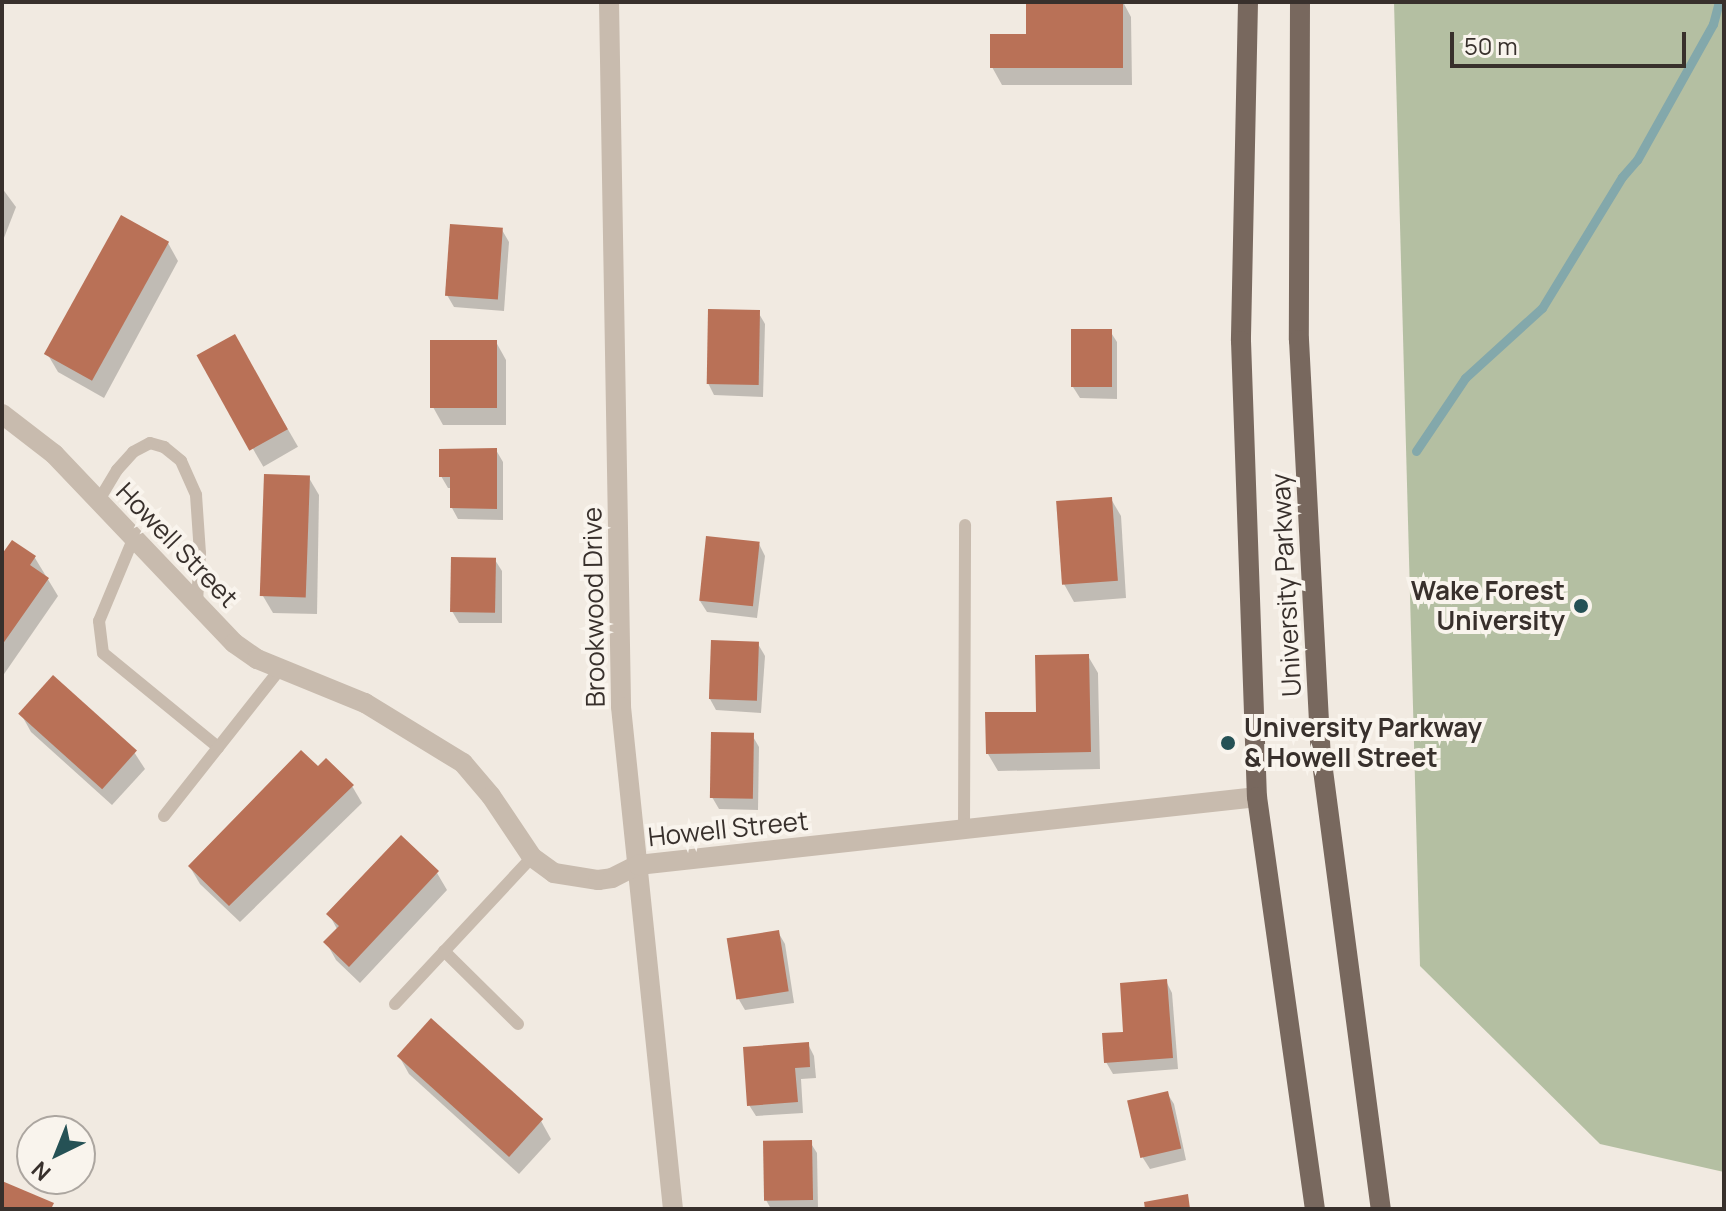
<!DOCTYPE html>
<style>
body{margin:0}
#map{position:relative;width:1726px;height:1211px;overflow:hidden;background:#f1eae1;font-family:Manrope,sans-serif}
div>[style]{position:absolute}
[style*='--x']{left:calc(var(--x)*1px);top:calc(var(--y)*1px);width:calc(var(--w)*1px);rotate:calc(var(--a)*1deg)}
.green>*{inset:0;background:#b4bfa2}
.shadow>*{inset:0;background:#0003;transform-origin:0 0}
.stream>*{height:9px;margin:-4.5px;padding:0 4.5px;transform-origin:4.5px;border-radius:4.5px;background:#83a8ab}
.building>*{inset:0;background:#b97157;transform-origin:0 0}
.lane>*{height:12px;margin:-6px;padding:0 6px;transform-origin:6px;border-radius:6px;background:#c8bbae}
.street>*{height:20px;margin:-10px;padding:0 10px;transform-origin:10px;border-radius:10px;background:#c8bbae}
.primary>*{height:20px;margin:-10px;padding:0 10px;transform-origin:10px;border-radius:10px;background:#78685e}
.dots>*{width:22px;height:22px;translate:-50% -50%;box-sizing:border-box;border:4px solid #f9f4ed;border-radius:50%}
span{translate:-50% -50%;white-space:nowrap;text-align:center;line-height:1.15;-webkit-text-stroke:8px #f9f4ed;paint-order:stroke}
.street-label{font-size:26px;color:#38302c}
.poi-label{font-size:26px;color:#38302c;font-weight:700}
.right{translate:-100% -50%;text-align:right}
.left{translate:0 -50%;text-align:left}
.frame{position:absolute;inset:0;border:4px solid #38302c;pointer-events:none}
.north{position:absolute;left:16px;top:1115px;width:80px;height:80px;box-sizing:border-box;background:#f9f4ed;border:2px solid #aca6a0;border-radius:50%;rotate:223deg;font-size:22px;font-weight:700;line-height:32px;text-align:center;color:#38302c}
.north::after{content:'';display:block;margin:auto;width:28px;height:36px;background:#255155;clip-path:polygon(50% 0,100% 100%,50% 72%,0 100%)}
.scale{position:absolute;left:1450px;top:32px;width:236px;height:36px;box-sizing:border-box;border:4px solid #38302c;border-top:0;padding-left:10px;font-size:24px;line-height:28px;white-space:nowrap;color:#38302c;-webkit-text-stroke:6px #f9f4ed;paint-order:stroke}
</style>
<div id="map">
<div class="green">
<i style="clip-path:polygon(1394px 2px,1724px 2px,1724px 1172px,1600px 1144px,1420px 966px)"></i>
</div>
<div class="shadow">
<i style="clip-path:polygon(1028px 2px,1123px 2px,1131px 17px,1132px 85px,1002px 85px,992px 67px,1028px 36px)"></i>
<i style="clip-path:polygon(2px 188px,16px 207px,2px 243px)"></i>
<i style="clip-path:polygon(502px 230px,509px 242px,504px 311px,454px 307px,447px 295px)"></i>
<i style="clip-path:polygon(168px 243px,178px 261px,104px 398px,58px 372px,48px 355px)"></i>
<i style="clip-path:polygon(758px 312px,765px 324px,763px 397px,714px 395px,708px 383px)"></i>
<i style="clip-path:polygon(1110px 331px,1117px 342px,1117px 399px,1080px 398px,1073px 387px)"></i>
<i style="left:234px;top:336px;width:128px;height:40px;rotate:60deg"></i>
<i style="clip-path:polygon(496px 342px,506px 360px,506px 425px,443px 425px,433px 407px)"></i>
<i style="clip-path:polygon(496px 450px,503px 462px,503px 520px,458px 519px,452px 508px,452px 488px,448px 488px,441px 476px)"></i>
<i style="clip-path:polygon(309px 478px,319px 495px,317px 614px,273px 613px,263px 596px)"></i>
<i style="clip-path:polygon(1111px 499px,1121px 516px,1126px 598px,1074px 602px,1064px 584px)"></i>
<i style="clip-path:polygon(759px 544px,765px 556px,757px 618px,707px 612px,700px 601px)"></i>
<i style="clip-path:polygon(2px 558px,35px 558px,58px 596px,2px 677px)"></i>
<i style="clip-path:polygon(495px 560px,502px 571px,502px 623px,459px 623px,452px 611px)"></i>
<i style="clip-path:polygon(758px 644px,765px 656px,761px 713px,716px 710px,710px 699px)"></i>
<i style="clip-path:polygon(1088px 656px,1098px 673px,1100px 769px,998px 771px,988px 754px,1038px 714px)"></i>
<i style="clip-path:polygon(21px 714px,134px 752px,145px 769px,112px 805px,31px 732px)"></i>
<i style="clip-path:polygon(752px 735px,759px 747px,758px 810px,719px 809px,712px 797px)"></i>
<i style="clip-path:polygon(318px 768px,352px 786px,362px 803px,240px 922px,200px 884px,190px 867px)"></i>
<i style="clip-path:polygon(437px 873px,447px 890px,360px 983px,336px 960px,326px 942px,337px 929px,329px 914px)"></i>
<i style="clip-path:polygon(778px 932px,785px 944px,794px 1003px,745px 1010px,738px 998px)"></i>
<i style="clip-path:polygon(1166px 981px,1172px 993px,1178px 1069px,1113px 1074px,1106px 1062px)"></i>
<i style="clip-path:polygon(808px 1044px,814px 1056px,816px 1078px,801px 1079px,803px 1113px,756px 1116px,749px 1105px)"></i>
<i style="clip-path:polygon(399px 1056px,541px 1121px,551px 1139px,519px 1174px,409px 1074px)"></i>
<i style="clip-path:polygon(1167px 1093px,1174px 1104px,1186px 1160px,1150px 1169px,1143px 1158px,1130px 1102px)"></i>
<i style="clip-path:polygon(810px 1142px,817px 1153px,818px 1209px,771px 1209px,766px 1200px)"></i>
</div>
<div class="stream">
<i style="--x:1416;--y:451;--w:88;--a:-56.1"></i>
<i style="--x:1465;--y:378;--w:104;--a:-42.3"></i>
<i style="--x:1542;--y:308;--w:153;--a:-58.6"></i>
<i style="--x:1622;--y:177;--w:23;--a:-49"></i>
<i style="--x:1637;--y:160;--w:156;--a:-60.8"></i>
<i style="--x:1713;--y:24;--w:23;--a:-75"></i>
</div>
<div class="building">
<i style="clip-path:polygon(1026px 2px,1123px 2px,1123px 68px,990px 68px,990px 34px,1026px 34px)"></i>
<i style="left:121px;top:215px;width:55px;height:159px;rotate:29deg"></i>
<i style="left:450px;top:224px;width:53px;height:72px;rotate:4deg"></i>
<i style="left:708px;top:309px;width:52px;height:75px;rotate:1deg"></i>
<i style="left:1071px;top:329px;width:41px;height:58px"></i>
<i style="left:235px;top:334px;width:109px;height:44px;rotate:61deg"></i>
<i style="left:430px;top:340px;width:67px;height:68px"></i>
<i style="clip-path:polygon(497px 448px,497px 509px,450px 508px,450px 477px,439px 477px,439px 449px)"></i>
<i style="left:264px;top:474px;width:46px;height:122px;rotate:2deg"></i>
<i style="left:1112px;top:497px;width:84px;height:56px;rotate:86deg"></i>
<i style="left:706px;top:536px;width:54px;height:65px;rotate:6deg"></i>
<i style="clip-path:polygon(12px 540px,36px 556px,30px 565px,49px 578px,2px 645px,2px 554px)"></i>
<i style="left:451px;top:557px;width:45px;height:55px;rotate:1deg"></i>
<i style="left:711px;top:640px;width:48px;height:59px;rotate:2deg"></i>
<i style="clip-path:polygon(1089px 654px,1091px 752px,986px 754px,985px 712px,1036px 712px,1035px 655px)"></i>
<i style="left:53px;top:675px;width:113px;height:52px;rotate:42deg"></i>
<i style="left:711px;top:732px;width:43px;height:66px;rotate:1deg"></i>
<i style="clip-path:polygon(301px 750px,318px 766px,326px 758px,354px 785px,229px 906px,188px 866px)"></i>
<i style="clip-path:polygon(401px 835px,439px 871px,349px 967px,323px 942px,339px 926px,326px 914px)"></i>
<i style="left:779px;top:930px;width:62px;height:53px;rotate:81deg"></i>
<i style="clip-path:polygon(1167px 979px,1173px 1058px,1104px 1063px,1102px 1033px,1123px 1032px,1120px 983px)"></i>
<i style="left:431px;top:1018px;width:151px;height:51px;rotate:42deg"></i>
<i style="clip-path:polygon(809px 1042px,810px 1067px,795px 1068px,798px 1102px,747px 1106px,743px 1047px)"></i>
<i style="left:1168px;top:1091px;width:59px;height:42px;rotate:77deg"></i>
<i style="left:812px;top:1140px;width:60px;height:49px;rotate:89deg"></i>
<i style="clip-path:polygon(2px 1181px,54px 1203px,51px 1209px,2px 1209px)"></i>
<i style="clip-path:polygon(1188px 1194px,1190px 1209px,1145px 1209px,1144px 1202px)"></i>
</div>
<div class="lane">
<i style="--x:99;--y:500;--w:35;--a:-59"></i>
<i style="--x:117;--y:470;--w:24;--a:-48"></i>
<i style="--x:133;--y:452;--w:19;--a:-28"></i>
<i style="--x:150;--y:443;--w:15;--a:16"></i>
<i style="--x:164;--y:447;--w:22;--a:39"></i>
<i style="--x:181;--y:461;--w:37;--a:66"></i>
<i style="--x:196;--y:495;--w:58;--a:86.1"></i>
<i style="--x:200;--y:553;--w:49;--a:93.5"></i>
<i style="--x:134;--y:537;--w:91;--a:112.6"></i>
<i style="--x:99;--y:621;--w:32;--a:83"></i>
<i style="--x:103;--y:653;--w:149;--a:39.3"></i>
<i style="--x:164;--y:816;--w:187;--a:-51.7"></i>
<i style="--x:964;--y:829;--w:304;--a:-89.8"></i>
<i style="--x:444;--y:951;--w:104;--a:44.6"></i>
<i style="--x:395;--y:1004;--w:201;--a:-47"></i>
</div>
<div class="street">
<i style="--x:609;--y:2;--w:705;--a:89.02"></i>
<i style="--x:621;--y:707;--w:505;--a:84.09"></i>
<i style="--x:2;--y:414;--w:66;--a:37.6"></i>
<i style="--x:54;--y:454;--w:261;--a:46.4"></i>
<i style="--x:234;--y:643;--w:28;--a:35"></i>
<i style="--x:257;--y:659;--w:117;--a:22.2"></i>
<i style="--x:365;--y:703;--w:115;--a:31.5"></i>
<i style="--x:463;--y:763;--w:43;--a:49.7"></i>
<i style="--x:491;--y:796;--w:73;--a:56.1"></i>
<i style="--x:532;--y:857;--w:27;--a:36"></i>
<i style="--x:554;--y:873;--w:45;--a:9"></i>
<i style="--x:598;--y:880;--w:14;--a:-8"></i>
<i style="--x:612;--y:878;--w:29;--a:-27"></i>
<i style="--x:638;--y:865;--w:623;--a:-6.27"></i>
</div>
<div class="primary">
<i style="--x:1248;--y:2;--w:339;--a:91.2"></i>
<i style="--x:1241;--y:341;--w:456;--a:88"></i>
<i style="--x:1257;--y:797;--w:416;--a:82"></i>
<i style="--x:1300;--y:2;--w:338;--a:90.2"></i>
<i style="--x:1299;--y:340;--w:416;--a:87"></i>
<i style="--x:1321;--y:755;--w:458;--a:82.5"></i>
</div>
<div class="dots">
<i style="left:1581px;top:606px;background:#255155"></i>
<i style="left:1228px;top:743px;background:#255155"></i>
</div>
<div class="street-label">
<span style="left:177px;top:545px;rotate:46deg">Howell Street</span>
<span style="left:1286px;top:585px;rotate:-93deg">University Parkway</span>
<span style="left:594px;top:607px;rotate:-91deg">Brookwood Drive</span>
<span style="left:728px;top:829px;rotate:-6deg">Howell Street</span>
</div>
<div class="poi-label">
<span class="right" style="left:1565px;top:606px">Wake Forest<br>University</span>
<span class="left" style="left:1244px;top:743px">University Parkway<br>&amp; Howell Street</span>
</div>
<div class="frame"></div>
<div class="north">N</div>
<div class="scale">50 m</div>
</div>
